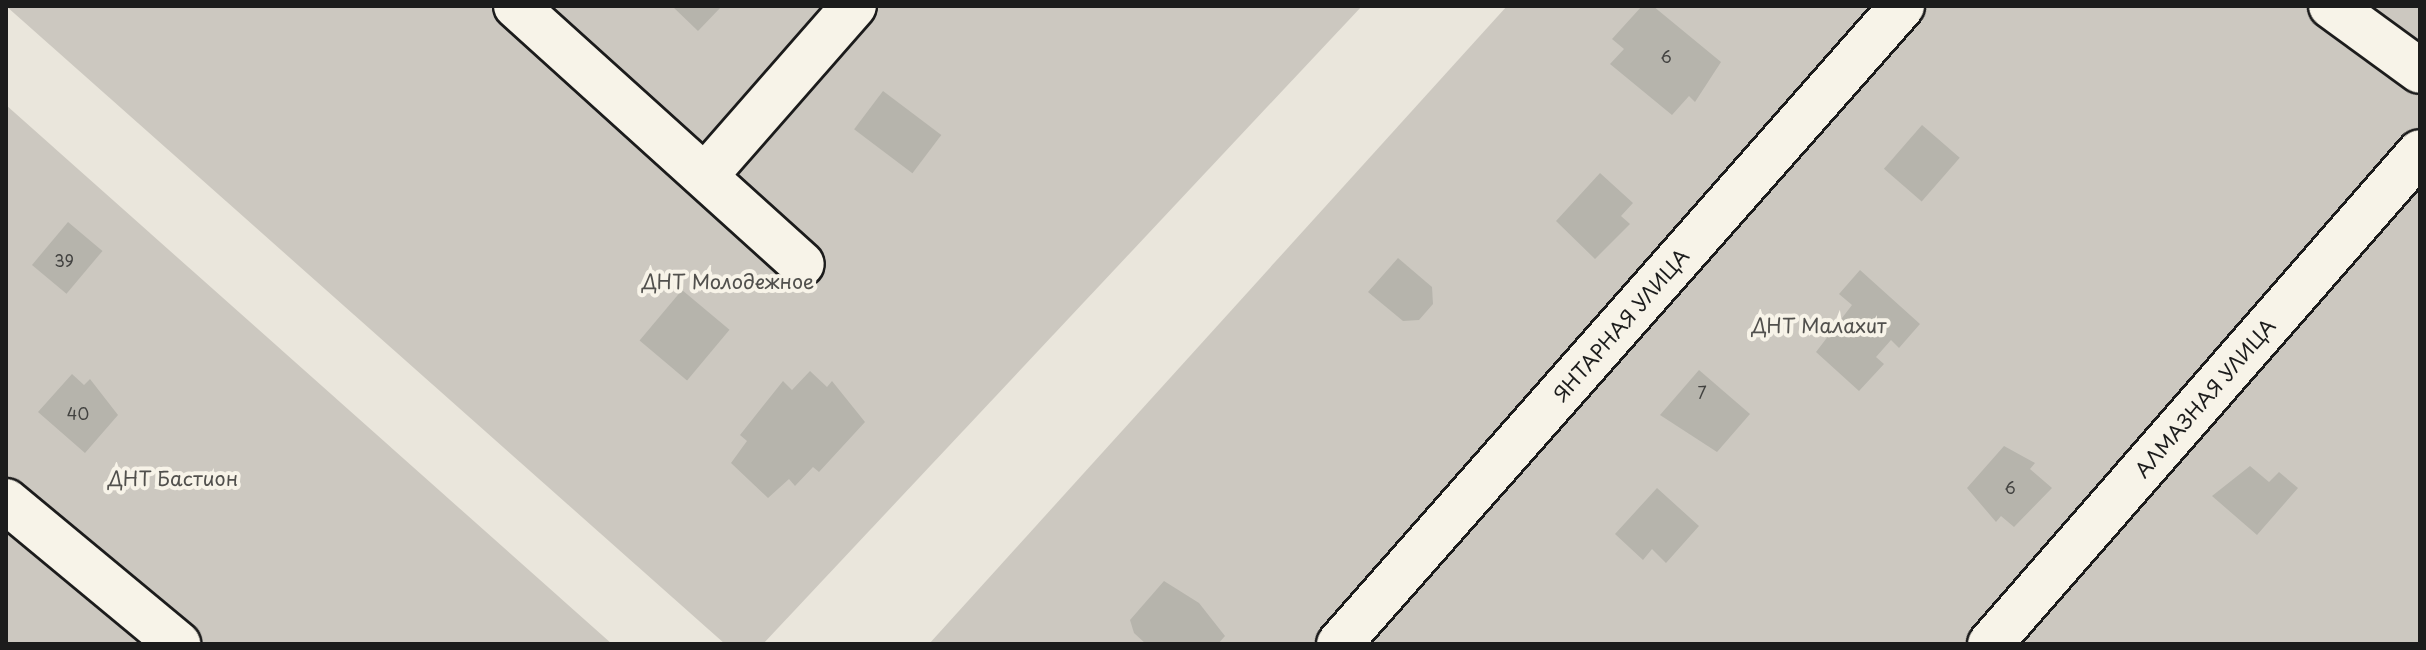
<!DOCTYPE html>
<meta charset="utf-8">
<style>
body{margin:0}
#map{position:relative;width:2426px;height:650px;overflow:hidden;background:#eae6dc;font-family:"Playpen Sans",sans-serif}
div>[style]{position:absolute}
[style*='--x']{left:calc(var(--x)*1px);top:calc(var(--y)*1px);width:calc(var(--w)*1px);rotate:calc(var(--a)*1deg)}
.green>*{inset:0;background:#ccc8c0}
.building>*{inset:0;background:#b6b4ac;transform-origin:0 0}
.roads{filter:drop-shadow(2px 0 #1c1c1c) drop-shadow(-2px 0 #1c1c1c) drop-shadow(0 2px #1c1c1c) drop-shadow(0 -2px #1c1c1c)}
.minor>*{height:44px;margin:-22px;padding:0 22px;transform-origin:22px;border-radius:22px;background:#f7f3e8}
span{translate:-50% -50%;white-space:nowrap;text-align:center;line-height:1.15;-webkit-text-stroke:8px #f7f3e8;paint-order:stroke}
.number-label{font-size:16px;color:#424240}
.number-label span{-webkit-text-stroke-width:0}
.park-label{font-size:20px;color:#51504d}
.street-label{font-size:20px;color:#1c1c1c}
.frame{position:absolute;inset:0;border:8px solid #1c1c1c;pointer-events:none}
</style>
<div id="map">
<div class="green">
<i style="clip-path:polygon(6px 6px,1362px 6px,763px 644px,725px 644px)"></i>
<i style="clip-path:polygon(1507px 6px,2420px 6px,2420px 644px,929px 644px)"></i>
<i style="clip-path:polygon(6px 105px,612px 644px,6px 644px)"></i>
</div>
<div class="building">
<i style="clip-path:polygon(672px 6px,722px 6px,698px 31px)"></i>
<i style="clip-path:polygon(1642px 6px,1653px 6px,1721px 62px,1695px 102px,1689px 96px,1672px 115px,1610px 64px,1624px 49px,1612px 39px)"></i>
<i style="left:883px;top:91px;width:73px;height:48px;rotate:37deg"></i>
<i style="left:1922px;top:125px;width:50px;height:58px;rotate:41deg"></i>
<i style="clip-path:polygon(1600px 173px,1633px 203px,1621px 216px,1630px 224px,1595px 259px,1556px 221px)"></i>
<i style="left:68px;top:222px;width:45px;height:56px;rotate:40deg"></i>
<i style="clip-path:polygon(1398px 258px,1432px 287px,1433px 304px,1419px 320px,1403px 321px,1368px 292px)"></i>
<i style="clip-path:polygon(1860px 270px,1920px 324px,1899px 348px,1891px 340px,1876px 357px,1884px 364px,1859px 391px,1816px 352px,1852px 305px,1839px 294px)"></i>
<i style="left:682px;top:290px;width:62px;height:66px;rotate:40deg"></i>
<i style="clip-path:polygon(1699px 370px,1750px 414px,1717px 452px,1660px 415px)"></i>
<i style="clip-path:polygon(810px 371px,827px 387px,832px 381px,865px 422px,819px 472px,813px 467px,795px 486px,789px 479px,768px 498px,731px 463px,747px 441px,740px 435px,783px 381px,792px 390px)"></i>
<i style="clip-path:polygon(72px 374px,84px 385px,90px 379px,118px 415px,85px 453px,38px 412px)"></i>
<i style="clip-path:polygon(2004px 446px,2035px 463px,2030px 469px,2052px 488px,2014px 527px,2001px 516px,1996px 522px,1967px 488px)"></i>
<i style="clip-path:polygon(2250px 466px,2269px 482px,2279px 472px,2298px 488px,2257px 535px,2212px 496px)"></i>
<i style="clip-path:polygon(1657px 488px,1699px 526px,1666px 563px,1652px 549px,1643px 560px,1615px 534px)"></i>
<i style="clip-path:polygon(1164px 581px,1199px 603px,1225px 636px,1218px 644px,1146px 644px,1134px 633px,1130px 620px)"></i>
</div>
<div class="roads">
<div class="minor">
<i style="--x:516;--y:6;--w:385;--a:42.1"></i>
<i style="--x:2331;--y:6;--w:110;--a:36.1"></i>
<i style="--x:705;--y:176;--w:226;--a:-48.8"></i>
<i style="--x:6;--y:501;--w:224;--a:39.7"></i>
<i style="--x:1339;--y:644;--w:851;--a:-48.57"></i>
<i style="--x:1990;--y:644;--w:653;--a:-48.85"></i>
</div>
</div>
<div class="number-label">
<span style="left:1666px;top:56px">6</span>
<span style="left:64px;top:260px">39</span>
<span style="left:1702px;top:392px">7</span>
<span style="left:78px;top:413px">40</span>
<span style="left:2010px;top:487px">6</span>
</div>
<div class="park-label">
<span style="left:728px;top:281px">ДНТ Молодежное</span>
<span style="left:1819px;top:325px">ДНТ Малахит</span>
<span style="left:173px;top:478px">ДНТ Бастион</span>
</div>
<div class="street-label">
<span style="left:1621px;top:325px;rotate:-49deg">ЯНТАРНАЯ УЛИЦА</span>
<span style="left:2205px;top:398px;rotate:-49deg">АЛМАЗНАЯ УЛИЦА</span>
</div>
<div class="frame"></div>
</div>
